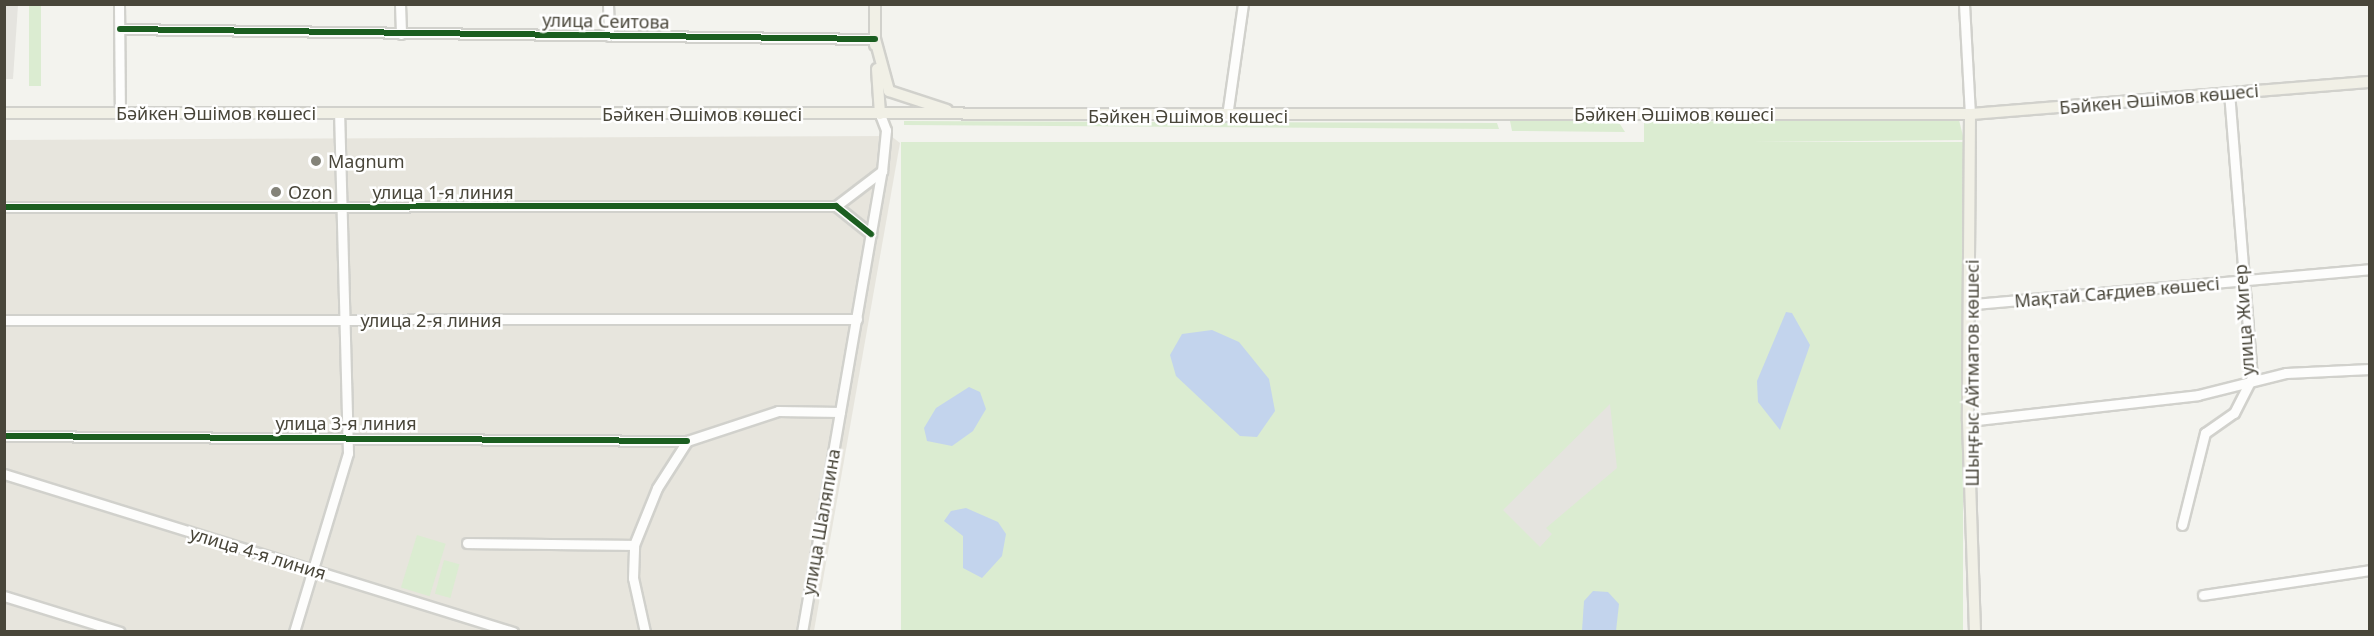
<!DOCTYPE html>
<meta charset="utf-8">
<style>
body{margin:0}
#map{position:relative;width:2374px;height:636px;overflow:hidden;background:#f3f3ee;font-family:"Noto Sans",sans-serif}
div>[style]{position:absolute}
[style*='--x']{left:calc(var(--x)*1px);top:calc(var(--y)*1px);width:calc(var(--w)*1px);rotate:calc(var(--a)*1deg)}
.residential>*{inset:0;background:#e7e5dd}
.green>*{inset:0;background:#dbecd1;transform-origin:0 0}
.parking>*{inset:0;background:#e5e4df}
.water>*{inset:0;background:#c3d4ed}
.roads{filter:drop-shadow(2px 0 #d1d1cc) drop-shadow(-2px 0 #d1d1cc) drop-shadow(0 2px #d1d1cc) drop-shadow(0 -2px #d1d1cc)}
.minor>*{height:9px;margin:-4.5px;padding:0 4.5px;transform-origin:4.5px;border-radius:4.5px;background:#fdfdfc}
.major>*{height:10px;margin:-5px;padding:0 5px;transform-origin:5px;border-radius:5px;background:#f1f0e6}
.cycleway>*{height:6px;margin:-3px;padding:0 3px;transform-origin:3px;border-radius:3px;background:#1b5e20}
.dots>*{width:16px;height:16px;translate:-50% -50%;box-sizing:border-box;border:3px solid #fff;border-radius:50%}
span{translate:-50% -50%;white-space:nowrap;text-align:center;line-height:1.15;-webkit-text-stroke:5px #fff;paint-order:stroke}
.street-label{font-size:18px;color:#49463a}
.poi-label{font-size:18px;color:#49463a}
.left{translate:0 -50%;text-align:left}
.frame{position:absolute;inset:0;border:6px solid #49463a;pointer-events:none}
</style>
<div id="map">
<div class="residential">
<i style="clip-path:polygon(891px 136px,900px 143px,814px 631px,5px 631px,4px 140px)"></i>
</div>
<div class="green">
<i style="left:29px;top:5px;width:12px;height:81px"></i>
<i style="clip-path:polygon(1946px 119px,1959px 120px,1964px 140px,1644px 143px,1644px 122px)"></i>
<i style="clip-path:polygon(904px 121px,1497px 123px,1499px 129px,904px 125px)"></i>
<i style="clip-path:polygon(1510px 121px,1618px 121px,1625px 132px,1512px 131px)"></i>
<i style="left:1963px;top:142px;width:489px;height:1062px;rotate:90deg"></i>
<i style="left:417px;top:535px;width:30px;height:55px;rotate:17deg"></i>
<i style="left:444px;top:560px;width:16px;height:35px;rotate:15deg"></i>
</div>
<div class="parking">
<i style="clip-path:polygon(5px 4px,18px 5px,13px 79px,5px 79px)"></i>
<i style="clip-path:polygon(1610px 404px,1617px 468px,1546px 528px,1552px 534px,1540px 547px,1503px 510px)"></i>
</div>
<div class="water">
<i style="clip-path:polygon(1786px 312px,1792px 313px,1810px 345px,1780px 430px,1758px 402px,1757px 381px)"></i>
<i style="clip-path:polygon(1212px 330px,1239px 342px,1269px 379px,1275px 411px,1257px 437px,1240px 436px,1176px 376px,1170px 355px,1182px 334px)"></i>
<i style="clip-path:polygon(969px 387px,980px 392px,986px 409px,973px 431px,952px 446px,927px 441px,924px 428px,936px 408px)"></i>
<i style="clip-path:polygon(966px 508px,998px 522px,1006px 534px,1002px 556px,982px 578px,963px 568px,963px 536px,944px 521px,951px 511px)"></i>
<i style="clip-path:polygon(1593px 591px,1608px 592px,1619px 604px,1616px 631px,1582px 631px,1584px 601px)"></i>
</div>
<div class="roads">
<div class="minor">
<i style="--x:119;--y:4;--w:108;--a:89.5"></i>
<i style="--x:400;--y:4;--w:30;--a:88"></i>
<i style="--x:608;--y:4;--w:32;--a:88"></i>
<i style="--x:1964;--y:4;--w:110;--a:86.9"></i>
<i style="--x:120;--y:29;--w:755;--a:0.76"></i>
<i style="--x:1227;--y:116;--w:113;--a:-81.9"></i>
<i style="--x:836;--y:206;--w:58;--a:-37.3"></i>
<i style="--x:4;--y:207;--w:832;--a:-0.07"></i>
<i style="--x:836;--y:206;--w:45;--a:38.7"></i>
<i style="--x:1973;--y:304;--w:399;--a:-5"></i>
<i style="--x:4;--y:320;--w:853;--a:-0.07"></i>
<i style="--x:1968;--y:421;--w:231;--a:-6.4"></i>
<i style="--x:2198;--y:395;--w:91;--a:-14"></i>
<i style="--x:2286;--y:373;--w:84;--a:-2.7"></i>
<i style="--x:4;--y:436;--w:683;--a:0.42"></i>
<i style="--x:4;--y:474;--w:533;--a:17.24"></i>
<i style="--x:2182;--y:525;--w:95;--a:-76"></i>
<i style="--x:2205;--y:433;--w:35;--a:-35"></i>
<i style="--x:2234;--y:413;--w:39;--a:-63"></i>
<i style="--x:2252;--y:378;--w:286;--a:-94.6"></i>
<i style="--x:467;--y:543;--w:167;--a:0.7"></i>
<i style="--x:2203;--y:595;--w:169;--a:-8.5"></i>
<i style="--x:4;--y:596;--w:121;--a:17.2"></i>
<i style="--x:294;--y:632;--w:187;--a:-73.2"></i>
<i style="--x:348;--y:453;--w:339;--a:-91.5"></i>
<i style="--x:645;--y:632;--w:55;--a:-102.5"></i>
<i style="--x:633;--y:578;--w:33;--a:-88"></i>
<i style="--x:634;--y:545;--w:61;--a:-68"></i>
<i style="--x:657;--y:488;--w:56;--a:-57.4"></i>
<i style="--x:687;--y:441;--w:96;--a:-18.2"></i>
<i style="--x:778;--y:411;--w:62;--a:0.9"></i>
<i style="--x:802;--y:632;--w:468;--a:-80.2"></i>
<i style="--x:882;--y:171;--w:41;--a:-84.4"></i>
<i style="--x:886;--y:130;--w:17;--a:-111"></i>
</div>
<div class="major">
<i style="--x:875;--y:4;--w:41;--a:90"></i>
<i style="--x:875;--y:39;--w:54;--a:74.9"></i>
<i style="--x:889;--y:91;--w:61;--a:18.1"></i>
<i style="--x:877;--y:69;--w:45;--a:86.2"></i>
<i style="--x:4;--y:113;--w:1966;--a:0.03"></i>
<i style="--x:1970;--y:114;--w:401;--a:-4.6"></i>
<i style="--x:1970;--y:114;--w:307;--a:90.4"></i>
<i style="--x:1968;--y:421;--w:211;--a:88.1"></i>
</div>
</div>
<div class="cycleway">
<i style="--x:120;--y:29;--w:755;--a:0.76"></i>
<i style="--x:4;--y:207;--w:832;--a:-0.07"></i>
<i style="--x:836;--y:206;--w:45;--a:38.7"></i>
<i style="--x:4;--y:436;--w:683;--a:0.42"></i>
</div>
<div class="dots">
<i style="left:316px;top:161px;background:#848379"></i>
<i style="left:276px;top:192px;background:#848379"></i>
</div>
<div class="street-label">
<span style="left:606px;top:21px;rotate:1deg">улица Сеитова</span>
<span style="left:2159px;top:99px;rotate:-5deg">Бәйкен Әшімов көшесі</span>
<span style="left:216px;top:113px">Бәйкен Әшімов көшесі</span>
<span style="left:702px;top:114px">Бәйкен Әшімов көшесі</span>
<span style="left:1674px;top:114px">Бәйкен Әшімов көшесі</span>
<span style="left:1188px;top:116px">Бәйкен Әшімов көшесі</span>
<span style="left:443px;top:192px">улица 1-я линия</span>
<span style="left:2117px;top:292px;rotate:-5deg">Мақтай Сағдиев көшесі</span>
<span style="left:431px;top:320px">улица 2-я линия</span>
<span style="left:2244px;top:320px;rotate:-94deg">улица Жигер</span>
<span style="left:1972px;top:373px;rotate:-90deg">Шыңғыс Айтматов көшесі</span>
<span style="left:346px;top:423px">улица 3-я линия</span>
<span style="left:821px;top:522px;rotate:-80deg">улица Шаляпина</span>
<span style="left:258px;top:553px;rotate:17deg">улица 4-я линия</span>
</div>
<div class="poi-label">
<span class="left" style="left:328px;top:161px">Magnum</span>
<span class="left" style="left:288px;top:192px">Ozon</span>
</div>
<div class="frame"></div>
</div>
